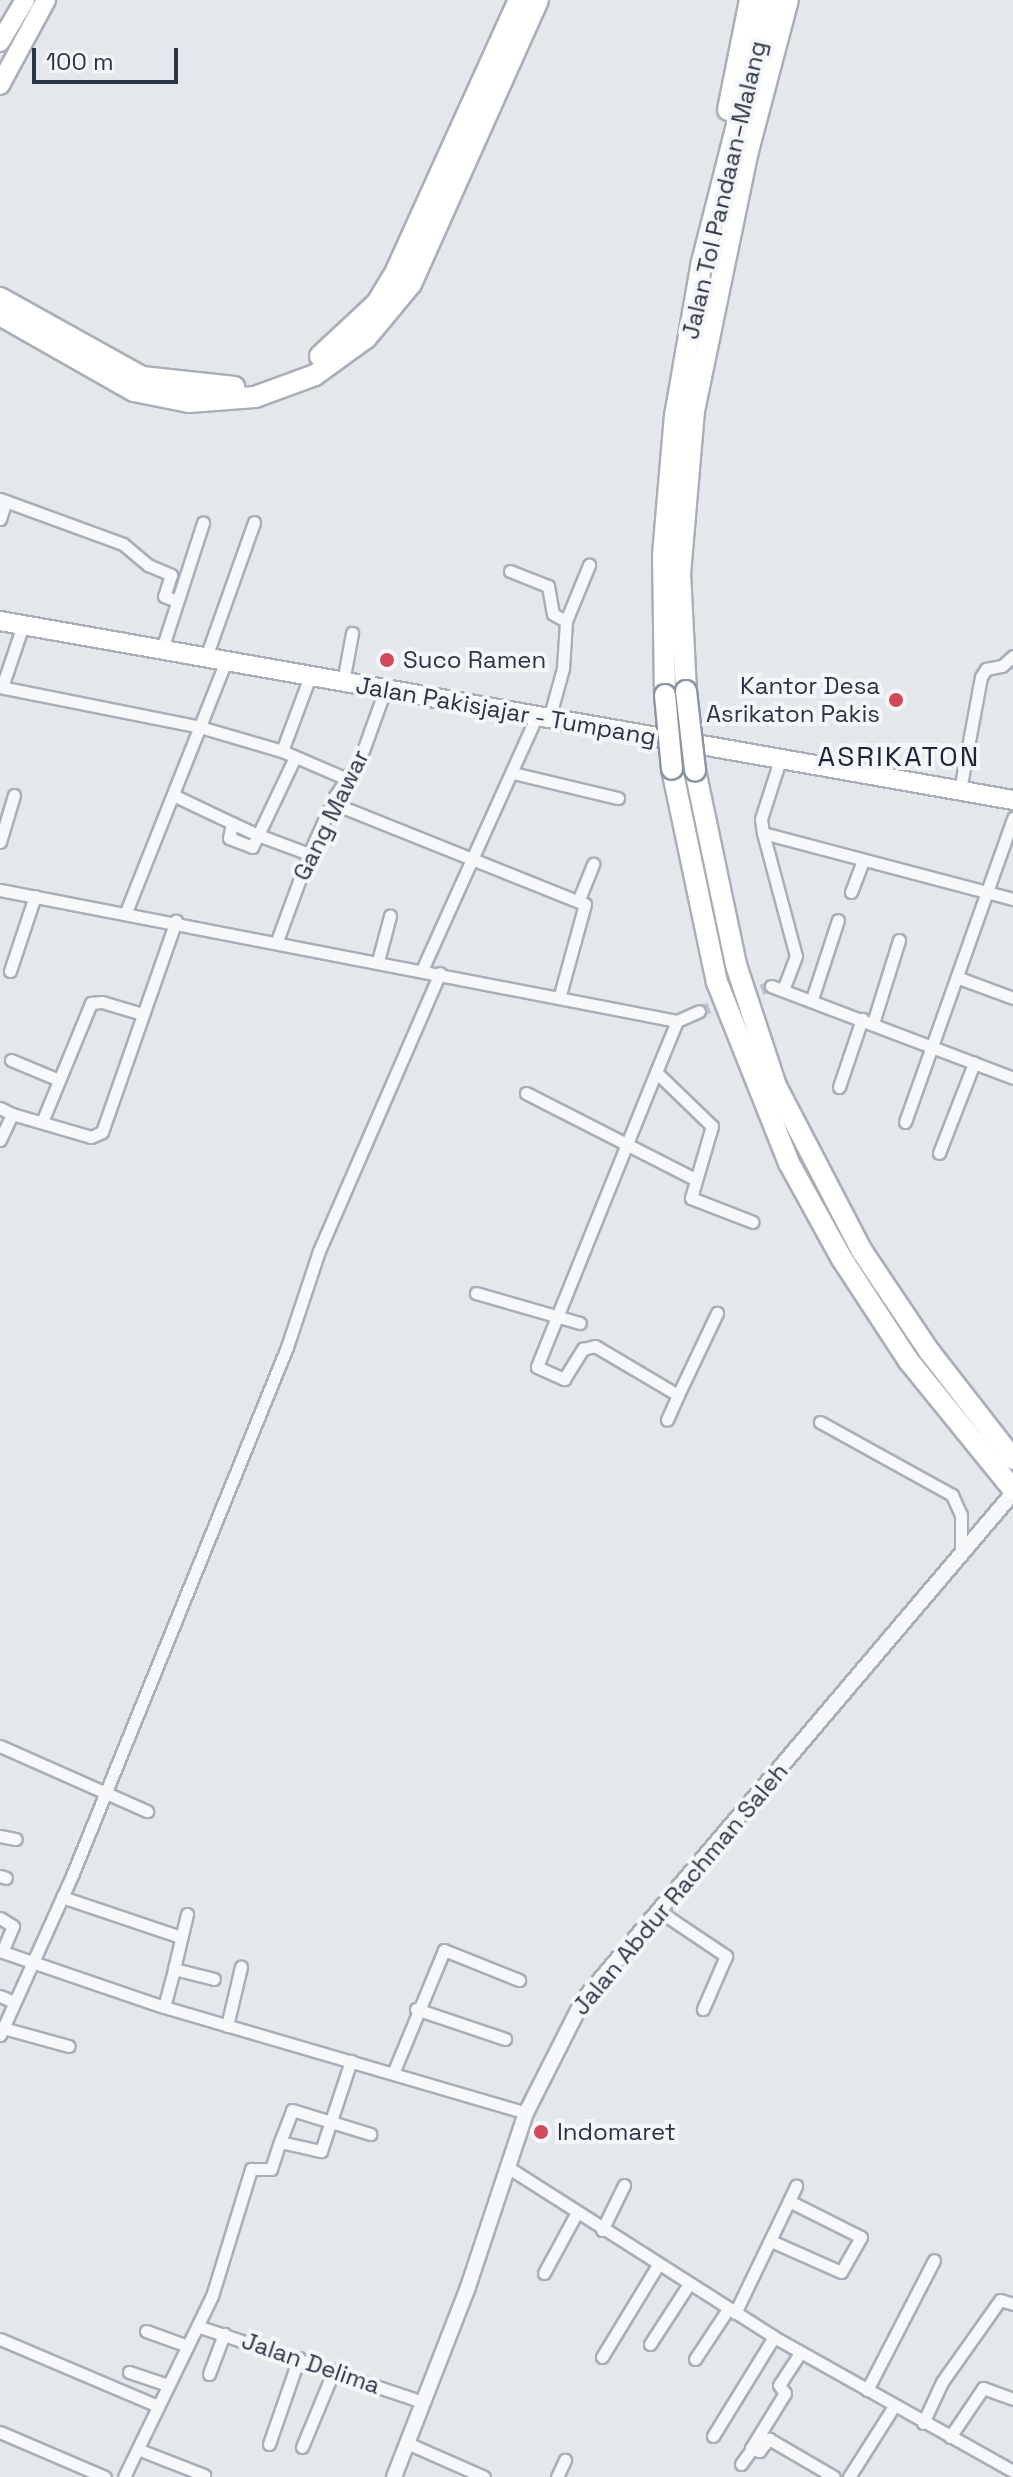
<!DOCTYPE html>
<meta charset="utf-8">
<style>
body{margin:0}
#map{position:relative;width:1013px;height:2477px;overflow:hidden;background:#e4e7ec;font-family:"Space Grotesk",sans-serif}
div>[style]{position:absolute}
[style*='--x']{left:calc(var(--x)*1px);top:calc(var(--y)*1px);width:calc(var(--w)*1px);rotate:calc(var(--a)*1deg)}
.minor-tunnel>*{height:11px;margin-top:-5.5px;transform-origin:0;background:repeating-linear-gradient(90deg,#bfc3cb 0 11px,transparent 0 16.5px)}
.roads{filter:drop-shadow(2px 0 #a9aeb7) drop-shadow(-2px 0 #a9aeb7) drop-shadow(0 2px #a9aeb7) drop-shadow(0 -2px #a9aeb7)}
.minor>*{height:11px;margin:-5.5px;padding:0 5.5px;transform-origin:5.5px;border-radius:5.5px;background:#f7f8fa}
.tertiary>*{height:14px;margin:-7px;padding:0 7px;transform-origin:7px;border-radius:7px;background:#f7f8fa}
.primary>*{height:18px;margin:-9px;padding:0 9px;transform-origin:9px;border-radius:9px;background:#fff}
.motorway>*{height:20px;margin:-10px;padding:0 10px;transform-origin:10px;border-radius:10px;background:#fff}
.bridges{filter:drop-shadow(2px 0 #8b94a3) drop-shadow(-2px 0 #8b94a3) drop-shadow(0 2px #8b94a3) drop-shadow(0 -2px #8b94a3)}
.motorway-bridge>*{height:20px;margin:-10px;padding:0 10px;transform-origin:10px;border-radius:10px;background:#fff}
.dots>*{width:22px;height:22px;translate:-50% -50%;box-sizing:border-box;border:4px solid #f4f6f9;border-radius:50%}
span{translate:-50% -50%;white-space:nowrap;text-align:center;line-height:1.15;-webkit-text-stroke:8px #f4f6f9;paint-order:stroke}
.street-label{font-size:24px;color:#2b3445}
.poi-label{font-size:24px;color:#2b3445}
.left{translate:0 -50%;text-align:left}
.right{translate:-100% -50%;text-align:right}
.quarter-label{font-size:28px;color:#1d2536;letter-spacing:2px}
.scale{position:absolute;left:32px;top:48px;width:146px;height:36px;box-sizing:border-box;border:4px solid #2b3445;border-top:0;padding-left:10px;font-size:24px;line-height:28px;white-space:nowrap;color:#2b3445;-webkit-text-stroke:6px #f4f6f9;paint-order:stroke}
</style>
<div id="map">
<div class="minor-tunnel">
<i style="--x:699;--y:1011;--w:76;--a:-19.1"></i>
</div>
<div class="roads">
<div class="minor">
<i style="--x:0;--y:499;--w:131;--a:20.1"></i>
<i style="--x:123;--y:544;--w:33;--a:40"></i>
<i style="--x:148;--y:565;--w:25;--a:23"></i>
<i style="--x:171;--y:575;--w:22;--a:108"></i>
<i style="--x:164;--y:596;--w:14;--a:21"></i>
<i style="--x:0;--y:519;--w:19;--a:-72"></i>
<i style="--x:510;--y:571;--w:41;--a:21.5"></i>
<i style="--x:548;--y:586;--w:28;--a:80"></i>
<i style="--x:553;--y:614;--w:15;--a:28"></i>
<i style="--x:162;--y:649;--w:133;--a:-72"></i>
<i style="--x:206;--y:657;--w:143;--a:-70.4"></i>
<i style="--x:343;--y:682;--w:50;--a:-79.6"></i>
<i style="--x:0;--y:687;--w:204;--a:11.3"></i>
<i style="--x:200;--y:727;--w:85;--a:16.3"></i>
<i style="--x:282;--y:751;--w:69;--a:23.2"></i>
<i style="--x:2;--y:687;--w:65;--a:-71.3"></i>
<i style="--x:549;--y:719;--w:53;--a:-74.6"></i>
<i style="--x:563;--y:668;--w:47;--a:-86.3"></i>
<i style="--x:566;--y:621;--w:61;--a:-67.7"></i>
<i style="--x:282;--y:751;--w:80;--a:-69.5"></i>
<i style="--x:780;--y:760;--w:62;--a:107.9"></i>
<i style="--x:761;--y:819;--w:14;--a:82"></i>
<i style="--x:763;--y:833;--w:259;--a:14.8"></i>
<i style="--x:513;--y:773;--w:108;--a:13.4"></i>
<i style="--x:960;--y:790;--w:115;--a:-79.5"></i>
<i style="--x:981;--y:677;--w:9;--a:-58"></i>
<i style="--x:986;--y:669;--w:16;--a:-11"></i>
<i style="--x:1002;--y:666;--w:15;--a:-42"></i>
<i style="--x:173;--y:795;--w:65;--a:25.4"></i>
<i style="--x:232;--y:823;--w:15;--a:101"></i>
<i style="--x:229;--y:838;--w:25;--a:21"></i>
<i style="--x:252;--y:847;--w:13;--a:-63"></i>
<i style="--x:258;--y:835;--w:54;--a:20.4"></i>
<i style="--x:332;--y:803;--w:272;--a:21.8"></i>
<i style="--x:585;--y:904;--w:94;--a:105.4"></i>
<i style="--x:232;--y:823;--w:29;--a:25"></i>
<i style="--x:258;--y:835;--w:86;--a:-64.6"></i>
<i style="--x:763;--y:833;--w:127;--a:75"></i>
<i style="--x:796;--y:956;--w:34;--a:111"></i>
<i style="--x:0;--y:842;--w:49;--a:-73.4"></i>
<i style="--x:0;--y:890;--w:690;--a:10.95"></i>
<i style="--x:677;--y:1021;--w:24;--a:-24"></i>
<i style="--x:851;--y:892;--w:34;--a:-69"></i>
<i style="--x:579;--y:899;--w:38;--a:-68"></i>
<i style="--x:126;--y:912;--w:270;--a:-68.3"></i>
<i style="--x:277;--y:941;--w:93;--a:-69.8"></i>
<i style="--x:309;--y:854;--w:64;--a:-65.9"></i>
<i style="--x:335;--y:796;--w:45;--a:-56"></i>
<i style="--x:360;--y:759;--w:73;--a:-70.1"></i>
<i style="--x:378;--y:961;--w:47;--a:-75.1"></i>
<i style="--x:422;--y:970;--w:277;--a:-65.7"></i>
<i style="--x:10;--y:971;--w:79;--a:-71.6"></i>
<i style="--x:959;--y:978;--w:58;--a:20.3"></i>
<i style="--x:771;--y:986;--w:259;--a:20.8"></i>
<i style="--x:812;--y:999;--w:83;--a:-71.8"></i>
<i style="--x:677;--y:1021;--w:55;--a:112.4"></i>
<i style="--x:656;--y:1072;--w:78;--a:44"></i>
<i style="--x:712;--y:1126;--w:75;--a:106.3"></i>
<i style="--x:691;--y:1198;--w:66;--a:21.2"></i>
<i style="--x:873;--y:1023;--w:87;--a:-72.6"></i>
<i style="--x:11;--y:1060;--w:52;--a:22.6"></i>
<i style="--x:656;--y:1072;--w:318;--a:112"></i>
<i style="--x:537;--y:1367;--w:30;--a:24"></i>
<i style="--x:564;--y:1379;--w:36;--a:-58"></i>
<i style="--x:583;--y:1349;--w:12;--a:-14"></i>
<i style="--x:595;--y:1346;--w:96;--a:30.6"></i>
<i style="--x:678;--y:1395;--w:27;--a:114"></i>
<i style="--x:839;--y:1087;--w:72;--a:-71.3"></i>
<i style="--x:526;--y:1093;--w:190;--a:27"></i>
<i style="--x:0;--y:1108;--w:13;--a:27"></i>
<i style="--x:42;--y:1122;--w:129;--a:-67.6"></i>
<i style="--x:91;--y:1003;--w:11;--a:-5"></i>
<i style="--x:102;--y:1002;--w:42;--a:16.7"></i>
<i style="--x:905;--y:1122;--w:323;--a:-70.4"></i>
<i style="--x:0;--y:1140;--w:29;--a:-65"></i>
<i style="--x:12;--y:1114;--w:82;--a:16.2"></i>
<i style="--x:91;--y:1137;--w:12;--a:-24"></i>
<i style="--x:102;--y:1132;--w:224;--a:-70.7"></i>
<i style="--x:939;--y:1153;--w:97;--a:-68.7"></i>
<i style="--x:476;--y:1293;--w:108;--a:16.1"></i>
<i style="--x:678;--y:1395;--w:91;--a:-64.6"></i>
<i style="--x:820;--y:1422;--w:151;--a:28.9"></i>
<i style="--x:952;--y:1495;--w:22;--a:66"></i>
<i style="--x:961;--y:1515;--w:37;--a:90"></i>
<i style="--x:0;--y:1746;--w:161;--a:23.9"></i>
<i style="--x:0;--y:1836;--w:16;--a:11"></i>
<i style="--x:0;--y:1876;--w:6;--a:18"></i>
<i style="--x:62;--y:1897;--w:126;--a:18.6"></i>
<i style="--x:659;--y:1911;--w:81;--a:33.9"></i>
<i style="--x:726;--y:1956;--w:58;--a:113.5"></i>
<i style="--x:187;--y:1914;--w:57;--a:103.3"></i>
<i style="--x:174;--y:1969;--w:41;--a:14"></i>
<i style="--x:0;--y:1918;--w:15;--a:32"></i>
<i style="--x:13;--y:1926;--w:28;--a:113"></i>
<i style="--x:0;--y:1951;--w:173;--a:18.9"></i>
<i style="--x:164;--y:2007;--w:377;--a:16.3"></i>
<i style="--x:0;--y:1996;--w:15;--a:23"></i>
<i style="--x:164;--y:2007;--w:39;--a:-75"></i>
<i style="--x:416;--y:2009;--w:94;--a:18.6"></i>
<i style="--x:227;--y:2026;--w:61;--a:-76.7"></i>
<i style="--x:3;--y:2028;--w:68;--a:15.3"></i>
<i style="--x:0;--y:2035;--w:178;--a:-65.7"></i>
<i style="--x:73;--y:1873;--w:568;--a:-67.86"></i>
<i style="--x:287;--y:1347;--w:101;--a:-71.6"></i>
<i style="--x:319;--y:1251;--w:303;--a:-66.5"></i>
<i style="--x:394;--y:2071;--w:131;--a:-67.5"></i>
<i style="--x:444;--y:1950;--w:81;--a:21.8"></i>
<i style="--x:280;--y:2142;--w:34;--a:-69"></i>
<i style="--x:292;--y:2110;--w:82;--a:17.1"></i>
<i style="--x:509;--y:2168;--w:314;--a:32.5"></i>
<i style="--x:774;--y:2337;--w:274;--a:29.3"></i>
<i style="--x:789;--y:2201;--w:17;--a:-65"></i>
<i style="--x:602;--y:2230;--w:50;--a:-63.9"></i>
<i style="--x:544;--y:2273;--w:67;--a:-61.5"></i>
<i style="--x:735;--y:2313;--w:124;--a:-64.3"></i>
<i style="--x:789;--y:2201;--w:80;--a:26.6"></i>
<i style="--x:861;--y:2237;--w:40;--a:119.7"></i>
<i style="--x:841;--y:2272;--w:77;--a:-156.1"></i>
<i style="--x:200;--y:2327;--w:235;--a:18.6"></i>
<i style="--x:146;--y:2331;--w:41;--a:19.7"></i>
<i style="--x:0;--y:2339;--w:172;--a:23"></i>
<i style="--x:650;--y:2344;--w:72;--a:-57"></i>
<i style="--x:800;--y:2353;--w:38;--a:123"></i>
<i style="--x:779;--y:2385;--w:10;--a:53"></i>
<i style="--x:785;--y:2393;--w:65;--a:121.7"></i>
<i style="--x:751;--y:2448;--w:9;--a:21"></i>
<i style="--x:759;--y:2451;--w:16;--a:-50"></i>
<i style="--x:769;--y:2439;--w:75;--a:30.3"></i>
<i style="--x:602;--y:2357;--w:108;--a:-58.7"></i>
<i style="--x:695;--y:2359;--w:60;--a:-56.6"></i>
<i style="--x:129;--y:2372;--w:41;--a:18.4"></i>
<i style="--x:209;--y:2374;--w:43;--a:-69.4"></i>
<i style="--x:867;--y:2390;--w:146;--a:-62.7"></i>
<i style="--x:923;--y:2423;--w:45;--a:-65.1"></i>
<i style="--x:942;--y:2382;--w:100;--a:-54.7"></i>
<i style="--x:1000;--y:2300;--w:14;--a:17"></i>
<i style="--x:0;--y:2432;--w:114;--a:23.2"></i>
<i style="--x:713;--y:2436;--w:116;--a:-58.4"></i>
<i style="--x:950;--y:2437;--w:59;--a:-56"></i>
<i style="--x:983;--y:2388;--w:32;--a:20"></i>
<i style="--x:407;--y:2443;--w:84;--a:23.8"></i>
<i style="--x:269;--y:2444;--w:91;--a:-70.8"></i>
<i style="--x:302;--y:2447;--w:83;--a:-67.4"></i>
<i style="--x:140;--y:2450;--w:69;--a:21.3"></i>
<i style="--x:741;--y:2464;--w:19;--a:-54"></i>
<i style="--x:124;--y:2477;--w:201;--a:-64.1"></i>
<i style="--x:212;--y:2296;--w:133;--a:-72.9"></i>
<i style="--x:251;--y:2169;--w:20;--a:0"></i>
<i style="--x:271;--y:2169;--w:28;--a:-72"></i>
<i style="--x:280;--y:2142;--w:42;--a:12.4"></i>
<i style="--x:321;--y:2151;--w:95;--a:-71.6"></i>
<i style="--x:557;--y:2477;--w:19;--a:-65"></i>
<i style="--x:849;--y:2477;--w:84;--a:-57.6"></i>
</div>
<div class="tertiary">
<i style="--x:394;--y:2477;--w:201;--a:-68.7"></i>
<i style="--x:467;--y:2290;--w:187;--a:-71.6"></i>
<i style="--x:526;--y:2113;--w:127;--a:-63.2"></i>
<i style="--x:583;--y:2000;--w:665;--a:-49.7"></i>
</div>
<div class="primary">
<i style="--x:0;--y:42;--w:49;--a:-59.2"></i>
<i style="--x:0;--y:85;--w:97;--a:-61.6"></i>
<i style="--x:0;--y:621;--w:1029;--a:10.02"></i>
</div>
<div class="motorway">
<i style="--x:728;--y:110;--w:112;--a:-78.7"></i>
<i style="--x:0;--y:298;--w:162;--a:29.1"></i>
<i style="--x:142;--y:377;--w:93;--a:6.2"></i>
<i style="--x:0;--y:315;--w:154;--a:29.6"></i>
<i style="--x:134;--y:391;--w:56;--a:11.3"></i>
<i style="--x:189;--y:402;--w:66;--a:-4.3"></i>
<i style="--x:255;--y:397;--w:64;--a:-20.1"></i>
<i style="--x:315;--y:375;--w:63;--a:-36"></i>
<i style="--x:366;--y:338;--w:70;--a:-50.2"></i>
<i style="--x:411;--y:284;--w:311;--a:-65.9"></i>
<i style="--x:320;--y:356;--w:78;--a:-42.9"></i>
<i style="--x:377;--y:303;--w:37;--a:-59"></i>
<i style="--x:396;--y:271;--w:298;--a:-65.6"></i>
<i style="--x:686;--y:691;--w:117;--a:-92.9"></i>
<i style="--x:680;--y:574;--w:164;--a:-85.1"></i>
<i style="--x:694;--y:411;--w:266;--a:-78.3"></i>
<i style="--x:748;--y:151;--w:156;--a:-75.2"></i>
<i style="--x:665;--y:695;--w:140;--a:-90.8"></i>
<i style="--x:663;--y:555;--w:140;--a:-85.1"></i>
<i style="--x:675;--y:416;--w:156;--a:-80.1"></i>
<i style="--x:702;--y:262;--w:270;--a:-75.7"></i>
<i style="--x:672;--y:769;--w:218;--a:78.1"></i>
<i style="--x:717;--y:982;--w:195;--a:68.3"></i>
<i style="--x:789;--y:1163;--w:110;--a:61.1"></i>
<i style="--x:842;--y:1259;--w:121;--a:56.8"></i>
<i style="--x:908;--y:1360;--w:166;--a:50.9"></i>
<i style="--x:695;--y:770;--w:199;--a:78.1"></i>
<i style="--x:736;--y:965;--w:127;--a:71.7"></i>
<i style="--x:776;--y:1086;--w:186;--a:62.5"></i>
<i style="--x:862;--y:1251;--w:120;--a:56.2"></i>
<i style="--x:929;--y:1351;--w:137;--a:52.1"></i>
</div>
</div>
<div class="bridges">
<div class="motorway-bridge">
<i style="--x:686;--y:691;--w:80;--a:83.5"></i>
<i style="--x:665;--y:695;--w:74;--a:84.6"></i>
</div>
</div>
<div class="dots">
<i style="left:387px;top:660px;background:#d1495b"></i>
<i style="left:896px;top:700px;background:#d1495b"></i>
<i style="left:541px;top:2132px;background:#d1495b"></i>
</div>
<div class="street-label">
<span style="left:724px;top:190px;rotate:-77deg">Jalan Tol Pandaan–Malang</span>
<span style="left:506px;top:711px;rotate:10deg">Jalan Pakisjajar - Tumpang</span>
<span style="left:331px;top:815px;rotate:-64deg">Gang Mawar</span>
<span style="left:680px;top:1889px;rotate:-50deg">Jalan Abdur Rachman Saleh</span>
<span style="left:311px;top:2363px;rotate:19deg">Jalan Delima</span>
</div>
<div class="poi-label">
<span class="left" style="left:403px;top:660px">Suco Ramen</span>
<span class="right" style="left:880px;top:700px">Kantor Desa<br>Asrikaton Pakis</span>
<span class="left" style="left:557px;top:2132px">Indomaret</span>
</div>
<div class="quarter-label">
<span style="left:899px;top:756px">ASRIKATON</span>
</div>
<div class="scale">100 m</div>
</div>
